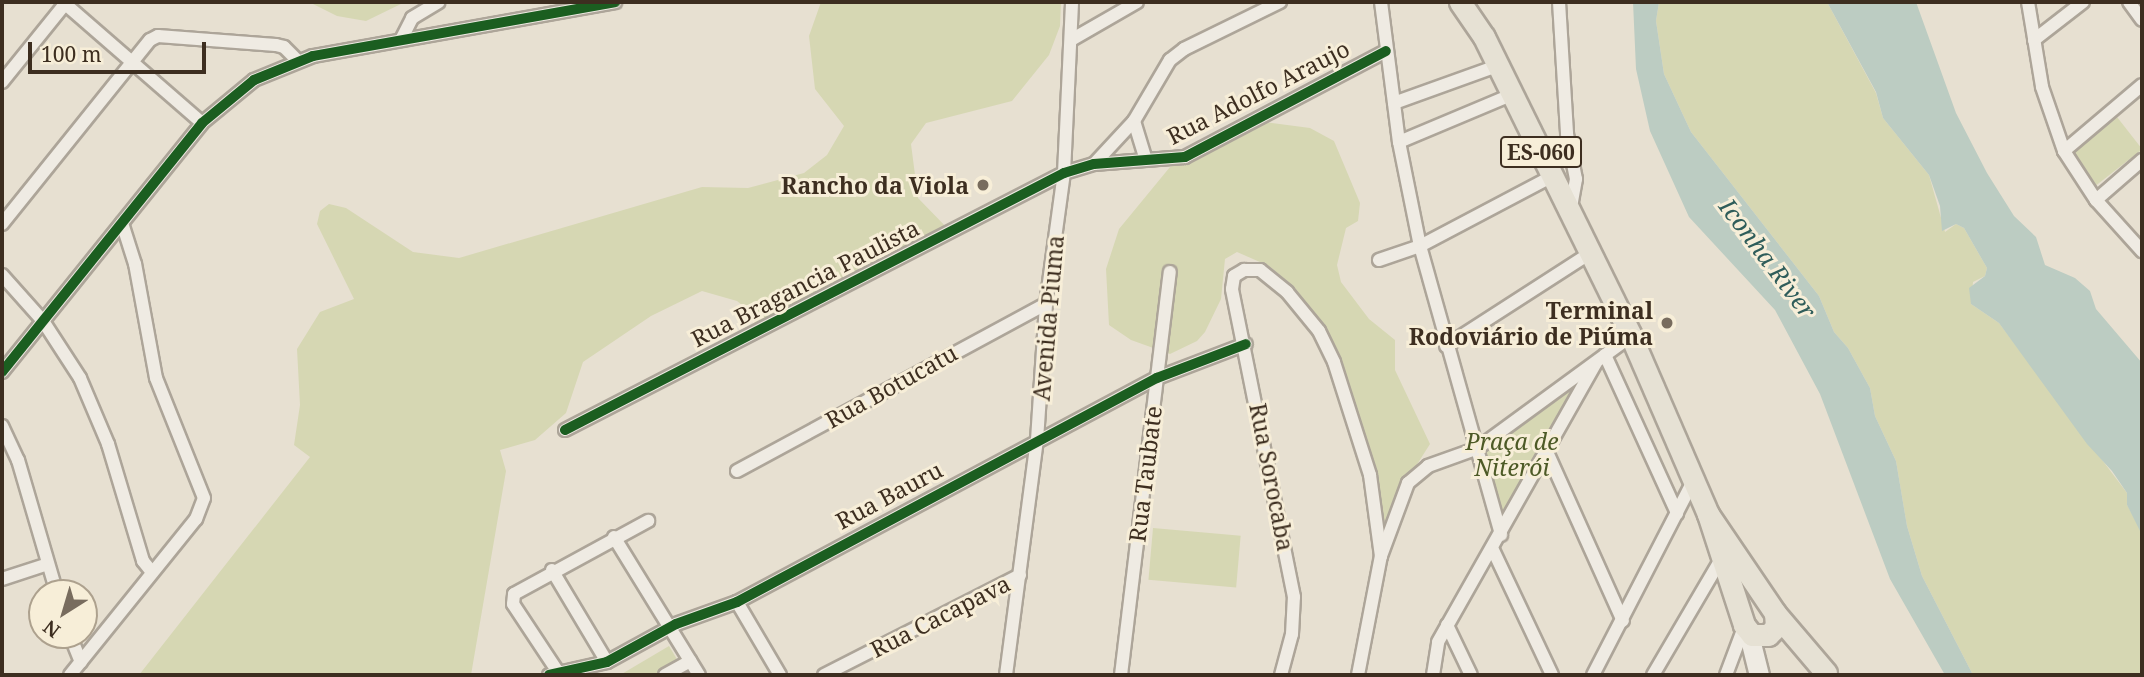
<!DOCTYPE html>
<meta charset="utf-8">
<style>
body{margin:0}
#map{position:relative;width:2144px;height:677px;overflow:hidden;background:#e7e0d1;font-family:"Noto Serif",serif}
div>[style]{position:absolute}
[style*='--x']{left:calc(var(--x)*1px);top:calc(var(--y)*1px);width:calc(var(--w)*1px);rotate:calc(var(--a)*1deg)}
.green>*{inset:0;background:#d6d7b3;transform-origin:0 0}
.water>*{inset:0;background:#bcccc2}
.roads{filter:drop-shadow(2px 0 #ada599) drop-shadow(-2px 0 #ada599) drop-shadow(0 2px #ada599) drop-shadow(0 -2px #ada599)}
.street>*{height:12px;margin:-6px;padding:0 6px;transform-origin:6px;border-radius:6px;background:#efebe3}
.secondary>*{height:19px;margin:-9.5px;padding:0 9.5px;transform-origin:9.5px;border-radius:9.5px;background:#efebe3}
.primary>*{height:21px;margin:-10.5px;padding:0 10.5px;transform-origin:10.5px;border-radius:10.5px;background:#e6e1d4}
.cycleway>*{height:10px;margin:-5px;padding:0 5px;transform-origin:5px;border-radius:5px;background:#1b5e20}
.dots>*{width:19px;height:19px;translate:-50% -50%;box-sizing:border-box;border:4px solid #f7eed8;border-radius:50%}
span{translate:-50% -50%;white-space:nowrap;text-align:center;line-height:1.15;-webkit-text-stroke:6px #f7eed8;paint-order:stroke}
.shield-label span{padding:2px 5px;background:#f7eed8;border:2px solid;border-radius:5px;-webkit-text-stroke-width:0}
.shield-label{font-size:21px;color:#3d2e20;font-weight:700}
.street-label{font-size:23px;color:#3d2e20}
.poi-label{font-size:23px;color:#3d2e20;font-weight:700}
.right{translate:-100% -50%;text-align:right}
.park-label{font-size:23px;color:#4d5a26;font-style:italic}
.water-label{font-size:24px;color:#2f5d5a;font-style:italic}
.frame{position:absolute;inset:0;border:4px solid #3d2e20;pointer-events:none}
.north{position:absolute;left:28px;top:579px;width:70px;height:70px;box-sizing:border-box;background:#f7eed8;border:2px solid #ada18e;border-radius:50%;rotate:217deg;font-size:19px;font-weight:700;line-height:28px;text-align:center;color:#3d2e20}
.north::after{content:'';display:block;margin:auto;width:24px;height:32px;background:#786c5e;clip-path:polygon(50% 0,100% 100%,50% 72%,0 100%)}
.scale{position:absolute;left:28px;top:42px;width:178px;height:32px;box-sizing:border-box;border:4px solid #3d2e20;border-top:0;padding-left:9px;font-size:21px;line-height:24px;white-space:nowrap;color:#3d2e20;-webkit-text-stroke:5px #f7eed8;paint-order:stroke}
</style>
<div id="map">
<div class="green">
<i style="clip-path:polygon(309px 2px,405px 2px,366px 21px,337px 16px)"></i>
<i style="clip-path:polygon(821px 2px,1061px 2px,1060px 26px,1049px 55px,1012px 101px,926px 123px,911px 144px,918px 198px,951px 232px,756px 340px,753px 314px,737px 301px,702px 291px,651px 316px,583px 362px,566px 413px,535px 440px,500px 450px,506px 471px,471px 675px,139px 675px,310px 457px,294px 445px,300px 405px,297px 349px,320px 312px,354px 299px,317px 224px,320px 211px,329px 204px,346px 208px,413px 252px,459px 258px,702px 187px,748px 188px,804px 173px,827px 155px,844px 126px,815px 89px,809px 36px)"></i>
<i style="clip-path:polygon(1659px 2px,1827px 2px,1876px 93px,1883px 118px,1929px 175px,1945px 232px,1956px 224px,1964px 228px,1987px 268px,1985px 276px,1973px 282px,1971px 304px,1999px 323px,2127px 493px,2127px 505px,2142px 531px,2142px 675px,1973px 675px,1922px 576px,1907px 526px,1896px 461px,1875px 416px,1870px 388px,1848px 348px,1834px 332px,1819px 296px,1691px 132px,1664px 74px,1656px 21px)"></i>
<i style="left:2117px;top:117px;width:41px;height:58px;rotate:52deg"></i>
<i style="clip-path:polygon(1264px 122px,1310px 128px,1334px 141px,1360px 203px,1358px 221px,1346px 228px,1337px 265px,1341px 282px,1369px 319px,1395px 340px,1395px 370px,1430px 444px,1402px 488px,1389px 528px,1374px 504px,1329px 355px,1293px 286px,1269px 266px,1237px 252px,1225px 259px,1221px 299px,1205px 332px,1197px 341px,1170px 354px,1131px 340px,1109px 325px,1106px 269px,1119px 229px,1170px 167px)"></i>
<i style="clip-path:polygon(1601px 352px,1501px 533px,1479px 444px)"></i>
<i style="left:1153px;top:528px;width:88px;height:52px;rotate:5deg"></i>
<i style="clip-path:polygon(669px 646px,681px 666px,665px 675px,620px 675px)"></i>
</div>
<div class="water">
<i style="clip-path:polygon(1633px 2px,1659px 2px,1656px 21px,1664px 74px,1691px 132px,1819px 296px,1834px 332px,1848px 348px,1870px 388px,1875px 416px,1896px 461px,1907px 526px,1922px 576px,1973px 675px,1945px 675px,1890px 579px,1820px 394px,1775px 310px,1689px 217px,1650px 131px,1636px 69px)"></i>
<i style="clip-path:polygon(1827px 2px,1916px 2px,1956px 113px,1987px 173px,2014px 216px,2036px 237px,2045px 265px,2075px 278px,2090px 291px,2096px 309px,2142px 363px,2142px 535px,2127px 505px,2127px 493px,2112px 471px,2087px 444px,1999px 323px,1971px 304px,1969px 288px,1985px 276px,1987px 268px,1964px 228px,1956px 224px,1942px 231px,1940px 206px,1929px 175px,1883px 118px,1876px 92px)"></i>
</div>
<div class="roads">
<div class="street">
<i style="--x:63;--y:2;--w:184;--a:41"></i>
<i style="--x:1381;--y:2;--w:141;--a:82.7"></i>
<i style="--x:1399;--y:142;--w:106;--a:78.6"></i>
<i style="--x:1420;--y:246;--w:300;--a:74.3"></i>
<i style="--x:1559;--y:2;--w:132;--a:86.5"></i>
<i style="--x:1567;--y:134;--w:46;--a:78.7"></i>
<i style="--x:1576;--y:179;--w:29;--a:100"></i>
<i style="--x:2028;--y:2;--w:86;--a:80.6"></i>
<i style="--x:2042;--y:87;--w:68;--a:71"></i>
<i style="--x:2064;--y:151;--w:59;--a:56.9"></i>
<i style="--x:2096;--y:200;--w:69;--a:48"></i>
<i style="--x:2129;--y:2;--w:22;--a:54"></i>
<i style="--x:402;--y:38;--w:22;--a:-63"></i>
<i style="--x:412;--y:18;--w:31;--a:-31"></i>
<i style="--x:1071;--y:40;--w:76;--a:-29.9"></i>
<i style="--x:2034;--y:40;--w:62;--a:-37.8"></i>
<i style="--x:2;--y:82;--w:100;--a:-51.1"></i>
<i style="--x:1394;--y:103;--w:109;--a:-19.8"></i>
<i style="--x:1134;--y:121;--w:39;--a:73"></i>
<i style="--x:1399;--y:142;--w:124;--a:-22.8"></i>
<i style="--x:2064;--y:151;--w:102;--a:-40.2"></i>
<i style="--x:1094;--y:164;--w:59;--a:-47.1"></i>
<i style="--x:1134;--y:121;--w:71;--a:-59.5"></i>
<i style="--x:1170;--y:60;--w:18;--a:-38"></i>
<i style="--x:1184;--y:49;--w:107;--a:-26.1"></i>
<i style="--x:2096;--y:200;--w:61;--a:-41"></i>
<i style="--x:2;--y:224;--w:236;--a:-51.2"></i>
<i style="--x:150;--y:40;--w:9;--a:-27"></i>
<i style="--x:158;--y:36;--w:118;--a:4.4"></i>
<i style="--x:276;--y:45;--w:8;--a:14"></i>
<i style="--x:284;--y:47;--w:18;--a:45"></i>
<i style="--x:1379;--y:260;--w:43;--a:-18.9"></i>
<i style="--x:1420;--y:246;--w:150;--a:-27.8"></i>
<i style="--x:2;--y:275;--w:62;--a:48.3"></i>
<i style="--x:43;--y:321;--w:68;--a:57"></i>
<i style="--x:80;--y:378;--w:72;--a:67"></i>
<i style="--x:108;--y:444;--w:122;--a:73.3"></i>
<i style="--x:143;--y:561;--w:14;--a:51"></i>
<i style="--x:1446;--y:346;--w:174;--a:-32.8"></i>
<i style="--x:1605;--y:355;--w:174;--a:65.5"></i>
<i style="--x:2;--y:372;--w:319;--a:-51.2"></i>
<i style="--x:202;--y:123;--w:67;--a:-39.6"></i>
<i style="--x:254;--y:80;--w:64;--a:-22.1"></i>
<i style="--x:313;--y:56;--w:307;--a:-10.1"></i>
<i style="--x:2;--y:426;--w:38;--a:65"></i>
<i style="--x:18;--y:460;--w:139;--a:73.7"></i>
<i style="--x:565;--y:430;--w:561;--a:-27.25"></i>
<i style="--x:1064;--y:173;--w:31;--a:-17"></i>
<i style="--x:1094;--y:164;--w:91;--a:-4.4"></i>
<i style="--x:1185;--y:157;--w:227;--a:-27.8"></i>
<i style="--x:1547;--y:452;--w:185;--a:65.8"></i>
<i style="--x:737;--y:471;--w:351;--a:-28.4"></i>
<i style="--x:614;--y:537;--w:162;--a:58.4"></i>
<i style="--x:1493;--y:550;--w:138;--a:64.7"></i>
<i style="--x:552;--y:570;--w:107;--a:59.1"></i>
<i style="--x:2;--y:579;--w:48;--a:-18.1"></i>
<i style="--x:737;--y:602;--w:85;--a:59.5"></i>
<i style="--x:1447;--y:625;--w:55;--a:64.4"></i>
<i style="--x:70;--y:635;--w:29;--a:68"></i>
<i style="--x:70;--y:675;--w:201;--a:-51.1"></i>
<i style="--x:196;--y:519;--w:22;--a:-69"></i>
<i style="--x:204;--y:498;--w:129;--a:-111.8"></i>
<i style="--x:156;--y:378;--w:116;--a:-100.4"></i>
<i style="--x:135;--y:264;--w:43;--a:-107.6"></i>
<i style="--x:549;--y:675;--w:59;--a:-12.6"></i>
<i style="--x:607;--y:662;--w:79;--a:-28.8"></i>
<i style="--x:676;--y:624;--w:65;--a:-19.8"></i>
<i style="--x:737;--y:602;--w:476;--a:-28.1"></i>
<i style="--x:1157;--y:378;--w:95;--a:-20.9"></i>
<i style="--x:560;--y:675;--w:85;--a:-123.5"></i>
<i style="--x:513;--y:604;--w:10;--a:-84"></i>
<i style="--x:514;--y:594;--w:153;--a:-28.6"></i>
<i style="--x:665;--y:675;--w:29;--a:-29"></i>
<i style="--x:824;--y:675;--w:220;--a:-27"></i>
<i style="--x:1006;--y:675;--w:237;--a:-82.5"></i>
<i style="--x:1037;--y:440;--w:136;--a:-86.2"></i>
<i style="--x:1046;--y:304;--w:132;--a:-82.2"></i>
<i style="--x:1064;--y:173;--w:171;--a:-87.3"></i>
<i style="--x:1121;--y:675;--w:406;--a:-83.1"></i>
<i style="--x:1281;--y:675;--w:42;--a:-75"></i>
<i style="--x:1292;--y:634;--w:37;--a:-87"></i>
<i style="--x:1294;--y:597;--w:314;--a:-101.4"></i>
<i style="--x:1232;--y:289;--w:13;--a:-81"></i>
<i style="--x:1234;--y:276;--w:12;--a:-31"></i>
<i style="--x:1244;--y:270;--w:16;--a:0"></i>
<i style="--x:1260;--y:270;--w:35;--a:39"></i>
<i style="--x:1287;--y:292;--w:50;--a:50.6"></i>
<i style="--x:1319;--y:331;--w:34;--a:64"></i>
<i style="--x:1334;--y:362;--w:119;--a:72.3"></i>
<i style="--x:1370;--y:475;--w:82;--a:82.3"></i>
<i style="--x:1358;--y:675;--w:121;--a:-79.1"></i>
<i style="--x:1381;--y:556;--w:78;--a:-69.7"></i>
<i style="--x:1408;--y:483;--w:26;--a:-40"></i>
<i style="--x:1428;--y:466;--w:53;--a:-19.8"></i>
<i style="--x:1478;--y:448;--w:190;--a:-36.2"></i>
<i style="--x:1433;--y:675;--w:33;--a:-81"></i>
<i style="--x:1438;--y:642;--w:321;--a:-60.5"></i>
<i style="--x:1593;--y:675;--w:218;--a:-62.7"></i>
<i style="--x:1653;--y:675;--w:134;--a:-59.6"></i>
<i style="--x:1726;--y:675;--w:51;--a:-69.4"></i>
</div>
<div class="secondary">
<i style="--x:1748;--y:631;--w:45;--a:76"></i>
</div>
<div class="primary">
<i style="--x:1460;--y:2;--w:42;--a:55.6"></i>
<i style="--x:1484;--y:37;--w:333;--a:63.8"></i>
<i style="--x:1631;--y:336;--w:194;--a:66.6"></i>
<i style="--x:1708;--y:514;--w:117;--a:72"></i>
<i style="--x:1744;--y:625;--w:13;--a:51"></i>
<i style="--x:1752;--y:635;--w:16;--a:0"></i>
<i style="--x:1768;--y:635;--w:11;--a:-45"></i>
<i style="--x:1776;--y:627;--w:14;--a:-94"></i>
<i style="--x:1775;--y:613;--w:120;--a:-124.1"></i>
<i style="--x:1775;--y:613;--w:79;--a:49.6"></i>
</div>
</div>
<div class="cycleway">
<i style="--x:2;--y:372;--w:319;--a:-51.2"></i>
<i style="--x:202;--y:123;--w:67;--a:-39.6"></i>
<i style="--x:254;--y:80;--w:64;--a:-22.1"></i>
<i style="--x:313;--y:56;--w:307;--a:-10.1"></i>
<i style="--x:565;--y:430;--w:561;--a:-27.25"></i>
<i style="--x:1064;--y:173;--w:31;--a:-17"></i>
<i style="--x:1094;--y:164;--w:91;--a:-4.4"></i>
<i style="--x:1185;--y:157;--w:227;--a:-27.8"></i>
<i style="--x:549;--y:675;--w:59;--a:-12.6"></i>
<i style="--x:607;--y:662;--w:79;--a:-28.8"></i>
<i style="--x:676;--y:624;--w:65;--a:-19.8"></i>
<i style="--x:737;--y:602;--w:476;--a:-28.1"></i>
<i style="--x:1157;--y:378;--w:95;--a:-20.9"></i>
</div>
<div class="dots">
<i style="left:983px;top:185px;background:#786c5e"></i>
<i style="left:1667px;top:323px;background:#786c5e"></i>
</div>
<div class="shield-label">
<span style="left:1541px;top:152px">ES-060</span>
</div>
<div class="street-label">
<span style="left:1258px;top:92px;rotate:-27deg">Rua Adolfo Araujo</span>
<span style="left:805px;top:283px;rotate:-27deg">Rua Bragancia Paulista</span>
<span style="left:1048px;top:318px;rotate:-85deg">Avenida Piuma</span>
<span style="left:891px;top:386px;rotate:-29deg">Rua Botucatu</span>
<span style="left:1145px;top:474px;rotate:-83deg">Rua Taubate</span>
<span style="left:1272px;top:477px;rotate:79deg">Rua Sorocaba</span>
<span style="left:889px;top:495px;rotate:-28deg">Rua Bauru</span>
<span style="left:940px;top:616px;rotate:-27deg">Rua Cacapava</span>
</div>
<div class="poi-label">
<span class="right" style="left:969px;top:185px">Rancho da Viola</span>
<span class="right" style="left:1653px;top:323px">Terminal<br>Rodoviário de Piúma</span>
</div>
<div class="park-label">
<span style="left:1512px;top:454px">Praça de<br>Niterói</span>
</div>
<div class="water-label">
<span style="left:1768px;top:258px;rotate:53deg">Iconha River</span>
</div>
<div class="frame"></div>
<div class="north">N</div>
<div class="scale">100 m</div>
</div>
